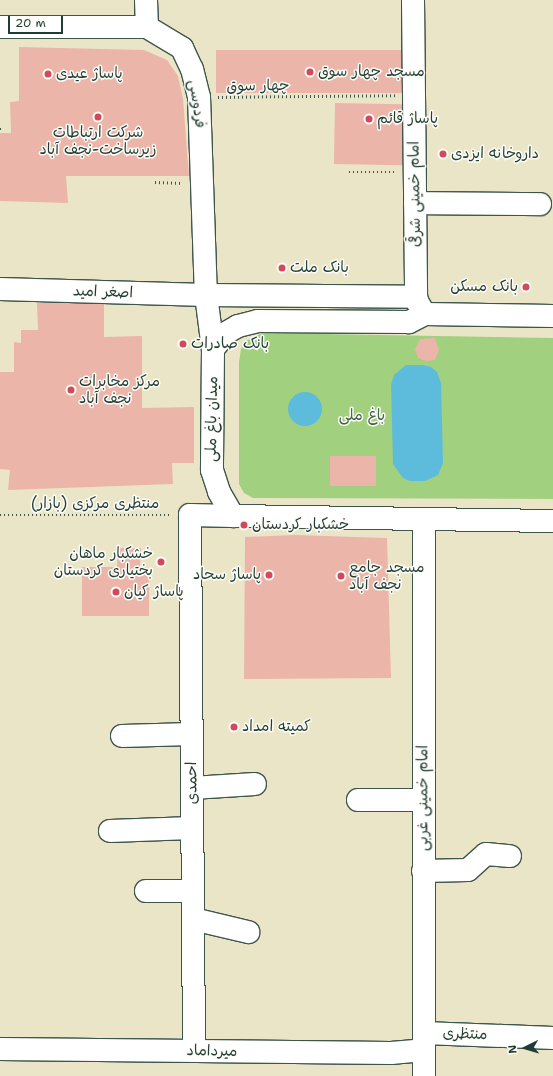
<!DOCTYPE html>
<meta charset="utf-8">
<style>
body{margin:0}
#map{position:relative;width:553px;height:1076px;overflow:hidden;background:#ebe5c7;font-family:"Shantell Sans","Playpen Sans Arabic",sans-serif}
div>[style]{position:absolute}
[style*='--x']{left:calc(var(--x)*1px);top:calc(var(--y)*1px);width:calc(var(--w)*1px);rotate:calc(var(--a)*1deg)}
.green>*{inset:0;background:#a1d07e}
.water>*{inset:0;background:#5dbcdb}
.round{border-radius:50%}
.building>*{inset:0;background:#ebb5aa;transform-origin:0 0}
.path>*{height:2.5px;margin-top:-1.25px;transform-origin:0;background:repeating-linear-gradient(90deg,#3e564a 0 1px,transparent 0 4px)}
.roads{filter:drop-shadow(1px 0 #3e564a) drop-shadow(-1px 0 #3e564a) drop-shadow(0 1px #3e564a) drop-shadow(0 -1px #3e564a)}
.minor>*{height:22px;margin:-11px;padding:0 11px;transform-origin:11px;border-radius:11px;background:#fff}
.major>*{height:22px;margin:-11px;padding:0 11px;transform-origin:11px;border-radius:11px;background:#fff}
.dots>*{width:11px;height:11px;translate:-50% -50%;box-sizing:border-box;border:2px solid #fdfcf7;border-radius:50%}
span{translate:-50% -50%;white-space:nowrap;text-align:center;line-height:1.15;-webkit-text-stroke:3px #fdfcf7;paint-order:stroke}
.poi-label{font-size:15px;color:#1f3d34}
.left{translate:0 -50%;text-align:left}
.right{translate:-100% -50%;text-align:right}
.street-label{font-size:15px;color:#1f3d34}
.park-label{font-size:15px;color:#406246}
.north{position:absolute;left:505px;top:1028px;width:40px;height:40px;-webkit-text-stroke:3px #fdfcf7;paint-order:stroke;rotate:265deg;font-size:11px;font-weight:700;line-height:16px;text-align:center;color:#1f3d34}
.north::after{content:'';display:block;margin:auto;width:14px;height:18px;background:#1f3d34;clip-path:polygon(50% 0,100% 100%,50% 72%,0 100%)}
.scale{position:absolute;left:8px;top:16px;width:55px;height:18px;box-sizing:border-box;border:2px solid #1f3d34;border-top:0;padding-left:5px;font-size:12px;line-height:14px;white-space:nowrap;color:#1f3d34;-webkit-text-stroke:3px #fdfcf7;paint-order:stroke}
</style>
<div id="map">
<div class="green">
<i style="clip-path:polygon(262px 333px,553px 338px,553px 499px,253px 498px,244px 493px,239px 484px,239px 362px,241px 349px,246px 341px)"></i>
</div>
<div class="water">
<i style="clip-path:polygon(406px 365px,423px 365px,431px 367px,437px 372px,441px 383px,443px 463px,438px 475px,425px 481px,410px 481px,403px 478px,393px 464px,391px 385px,394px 375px)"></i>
<i class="round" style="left:288px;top:392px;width:34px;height:34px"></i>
</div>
<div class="building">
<i style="clip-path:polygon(19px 47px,144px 50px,167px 60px,178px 76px,183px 99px,189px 176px,66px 176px,68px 203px,0 201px,0 133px,11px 133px,10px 102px,19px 101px)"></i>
<i style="left:403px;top:50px;width:43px;height:187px;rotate:90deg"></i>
<i style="left:335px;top:103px;width:69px;height:61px;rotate:1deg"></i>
<i style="clip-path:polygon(37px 303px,104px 303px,104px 337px,142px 336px,142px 408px,194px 407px,194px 463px,172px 463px,173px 484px,8px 490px,10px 470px,0 469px,0 372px,14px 372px,14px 342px,21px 343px,21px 330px,38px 330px)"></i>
<i style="clip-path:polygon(435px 338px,439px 350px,435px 360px,426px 361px,418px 358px,415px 349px,420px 339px)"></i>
<i style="left:376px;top:456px;width:30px;height:46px;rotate:90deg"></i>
<i style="clip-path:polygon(294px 535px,387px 538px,391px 678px,244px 679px,245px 537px)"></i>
<i style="clip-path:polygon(118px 548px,141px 548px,140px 567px,149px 568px,149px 616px,82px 616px,82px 567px,117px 567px)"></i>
</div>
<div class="path">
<i style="--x:218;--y:97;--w:177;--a:-0.6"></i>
<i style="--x:0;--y:129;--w:3;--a:0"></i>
<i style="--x:349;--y:172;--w:45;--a:0"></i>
<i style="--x:155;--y:182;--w:28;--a:2"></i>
<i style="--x:0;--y:515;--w:171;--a:0"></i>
</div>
<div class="roads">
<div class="minor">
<i style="--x:146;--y:0;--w:27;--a:88"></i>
<i style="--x:0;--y:27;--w:147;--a:0"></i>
<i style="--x:147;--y:27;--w:41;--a:31"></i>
<i style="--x:182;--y:48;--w:23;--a:65"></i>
<i style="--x:192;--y:69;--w:29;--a:76"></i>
<i style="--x:199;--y:97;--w:198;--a:88"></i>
<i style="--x:206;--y:295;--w:54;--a:82.6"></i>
<i style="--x:415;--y:203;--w:125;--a:0.5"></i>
<i style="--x:0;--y:289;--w:206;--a:1.7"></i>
<i style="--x:206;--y:295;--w:210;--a:0.5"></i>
<i style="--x:122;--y:736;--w:69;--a:-1.7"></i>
<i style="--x:192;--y:788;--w:63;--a:-3.6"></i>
<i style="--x:358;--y:800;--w:65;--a:0"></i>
<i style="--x:110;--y:831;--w:82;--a:-2.1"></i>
<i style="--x:423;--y:871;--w:45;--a:-1.3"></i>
<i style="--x:468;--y:870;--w:24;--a:-42"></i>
<i style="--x:486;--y:854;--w:24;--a:5"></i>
<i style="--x:146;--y:891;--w:47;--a:0"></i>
<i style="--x:193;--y:919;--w:57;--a:13.3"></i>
<i style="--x:424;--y:1033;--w:129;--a:2.2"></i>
<i style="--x:0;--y:1049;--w:391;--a:0.6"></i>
<i style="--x:391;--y:1053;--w:33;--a:-5"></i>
<i style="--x:194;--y:1051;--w:536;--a:-90.43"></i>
<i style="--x:190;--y:515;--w:43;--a:1.3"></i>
</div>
<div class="major">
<i style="--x:413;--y:0;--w:297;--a:89.4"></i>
<i style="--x:416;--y:297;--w:6;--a:72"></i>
<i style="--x:418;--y:303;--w:13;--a:58"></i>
<i style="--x:553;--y:316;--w:128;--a:-179.1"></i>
<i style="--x:425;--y:314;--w:18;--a:153"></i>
<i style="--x:409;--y:322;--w:151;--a:-179.6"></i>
<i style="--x:258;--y:321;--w:21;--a:166"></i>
<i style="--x:238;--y:326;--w:14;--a:150"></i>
<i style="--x:226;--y:333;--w:21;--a:129"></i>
<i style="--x:213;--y:349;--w:121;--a:90.5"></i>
<i style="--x:212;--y:470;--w:23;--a:72"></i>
<i style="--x:219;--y:492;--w:28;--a:60"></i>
<i style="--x:233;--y:516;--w:320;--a:0.9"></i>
<i style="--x:424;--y:520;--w:556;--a:90"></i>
</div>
</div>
<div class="dots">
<i style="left:310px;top:72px;background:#d1495b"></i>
<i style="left:48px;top:74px;background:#d1495b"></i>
<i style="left:98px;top:117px;background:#d1495b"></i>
<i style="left:369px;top:119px;background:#d1495b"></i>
<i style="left:443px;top:154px;background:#d1495b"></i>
<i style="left:282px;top:268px;background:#d1495b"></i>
<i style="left:526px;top:287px;background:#d1495b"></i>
<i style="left:183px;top:344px;background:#d1495b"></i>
<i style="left:71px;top:390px;background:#d1495b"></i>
<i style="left:244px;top:525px;background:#d1495b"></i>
<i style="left:161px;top:562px;background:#d1495b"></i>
<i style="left:269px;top:575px;background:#d1495b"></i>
<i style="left:341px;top:576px;background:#d1495b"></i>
<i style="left:116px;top:592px;background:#d1495b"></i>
<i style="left:234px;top:727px;background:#d1495b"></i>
</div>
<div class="poi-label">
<span class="left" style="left:318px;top:72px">مسجد چهار سوق</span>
<span class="left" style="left:56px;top:74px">پاساژ عیدی</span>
<span class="left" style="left:377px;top:119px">پاساژ قائم</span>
<span style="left:98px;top:141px">شرکت ارتباطات<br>زیرساخت-نجف آباد</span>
<span class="left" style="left:451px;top:154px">داروخانه ایزدی</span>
<span class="left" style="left:290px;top:268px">بانک ملت</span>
<span class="right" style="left:518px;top:287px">بانک مسکن</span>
<span class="left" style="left:191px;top:344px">بانک صادرات</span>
<span class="left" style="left:79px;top:390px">مرکز مخابرات<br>نجف آباد</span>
<span class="left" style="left:252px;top:525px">خشکبار کردستان</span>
<span class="right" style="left:153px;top:562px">خشکبار ماهان<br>بختیاری کردستان</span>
<span class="left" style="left:349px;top:576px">مسجد جامع<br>نجف آباد</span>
<span class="right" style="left:261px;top:575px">پاساژ سحاد</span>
<span class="left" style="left:124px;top:592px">پاساژ کیان</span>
<span class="left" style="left:242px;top:727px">کمیته امداد</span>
</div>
<div class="street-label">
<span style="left:258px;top:86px;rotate:-1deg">چهار سوق</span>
<span style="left:197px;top:104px;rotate:82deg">فردوسی</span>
<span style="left:415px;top:194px;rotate:-91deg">امام خمینی شرقی</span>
<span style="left:103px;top:292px;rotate:2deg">اصغر امید</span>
<span style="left:212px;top:419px;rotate:-89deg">میدان باغ ملی</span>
<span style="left:95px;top:504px">منتظری مرکزی (بازار)</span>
<span style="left:192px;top:783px;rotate:-91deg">احمدی</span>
<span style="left:423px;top:798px;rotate:-90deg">امام خمینی غربی</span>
<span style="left:465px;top:1034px;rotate:2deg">منتظری</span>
<span style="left:212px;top:1051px;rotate:1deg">میرداماد</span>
</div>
<div class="park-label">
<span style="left:362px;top:416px">باغ ملی</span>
</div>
<div class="north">N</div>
<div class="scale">20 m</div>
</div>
